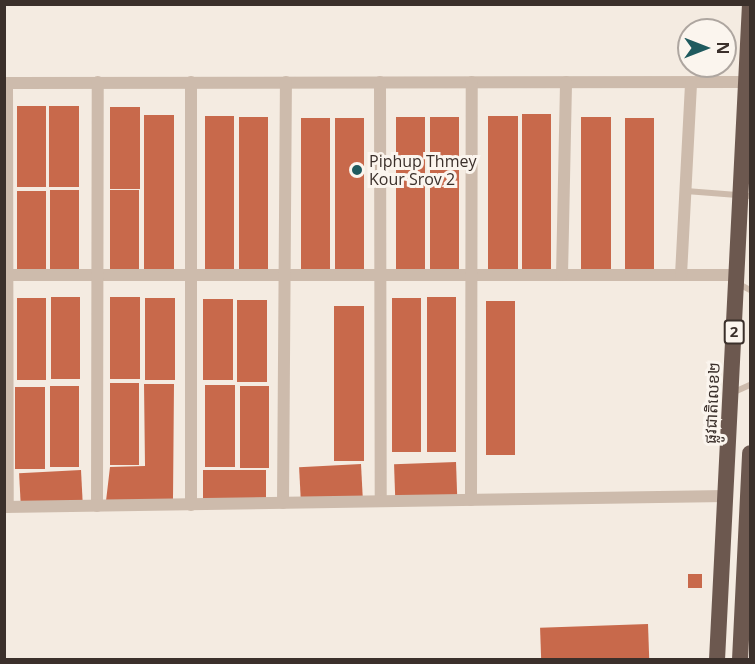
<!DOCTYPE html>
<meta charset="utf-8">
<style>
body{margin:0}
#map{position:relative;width:755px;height:664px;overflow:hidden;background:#f4ebe1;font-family:"Open Sans","Noto Sans Khmer",sans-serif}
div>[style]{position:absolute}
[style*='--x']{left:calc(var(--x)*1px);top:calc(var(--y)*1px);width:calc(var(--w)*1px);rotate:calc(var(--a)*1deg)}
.building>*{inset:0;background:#c8694b;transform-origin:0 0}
.service>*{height:6px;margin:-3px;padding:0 3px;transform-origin:3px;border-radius:3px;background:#cdbbac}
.minor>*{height:12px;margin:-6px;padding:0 6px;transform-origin:6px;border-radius:6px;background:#cdbbac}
.trunk>*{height:16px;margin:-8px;padding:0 8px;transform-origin:8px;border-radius:8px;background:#6c584f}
.dots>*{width:16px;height:16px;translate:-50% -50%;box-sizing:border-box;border:3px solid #fbf5ee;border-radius:50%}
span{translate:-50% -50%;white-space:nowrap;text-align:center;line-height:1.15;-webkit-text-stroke:6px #fbf5ee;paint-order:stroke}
.shield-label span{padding:2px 4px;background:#fbf5ee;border:2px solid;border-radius:4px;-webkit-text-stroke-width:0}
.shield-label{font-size:15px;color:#3b302b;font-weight:700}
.poi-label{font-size:16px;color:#3b302b}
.left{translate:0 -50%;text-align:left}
.street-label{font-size:16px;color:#3b302b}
.frame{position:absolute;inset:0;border:6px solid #3b302b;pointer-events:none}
.north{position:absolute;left:677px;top:18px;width:60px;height:60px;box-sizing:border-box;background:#fbf5ee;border:2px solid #aea6a0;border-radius:50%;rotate:90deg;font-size:16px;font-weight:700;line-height:24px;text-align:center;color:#3b302b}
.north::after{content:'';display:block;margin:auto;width:21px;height:27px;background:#1f5a5e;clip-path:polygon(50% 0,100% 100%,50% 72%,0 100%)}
</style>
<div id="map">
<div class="building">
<i style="left:17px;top:106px;width:29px;height:81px"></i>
<i style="left:49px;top:106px;width:30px;height:81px"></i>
<i style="left:110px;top:107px;width:30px;height:82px"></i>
<i style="left:522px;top:114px;width:29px;height:155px"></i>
<i style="left:144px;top:115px;width:30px;height:155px"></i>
<i style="left:205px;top:116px;width:29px;height:155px"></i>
<i style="left:488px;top:116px;width:30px;height:154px"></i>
<i style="left:239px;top:117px;width:29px;height:155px"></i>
<i style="left:396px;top:117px;width:29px;height:155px"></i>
<i style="left:430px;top:117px;width:29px;height:155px"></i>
<i style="left:581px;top:117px;width:30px;height:155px"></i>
<i style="left:301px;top:118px;width:29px;height:155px"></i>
<i style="left:335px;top:118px;width:29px;height:155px"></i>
<i style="left:625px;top:118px;width:29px;height:155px"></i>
<i style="left:50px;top:190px;width:29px;height:82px"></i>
<i style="left:110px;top:190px;width:29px;height:82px"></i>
<i style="left:17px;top:191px;width:29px;height:82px"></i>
<i style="left:51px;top:297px;width:29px;height:82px"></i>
<i style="left:110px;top:297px;width:30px;height:82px"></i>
<i style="left:427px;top:297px;width:29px;height:155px"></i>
<i style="left:17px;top:298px;width:29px;height:82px"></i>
<i style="left:145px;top:298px;width:30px;height:82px"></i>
<i style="left:392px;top:298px;width:29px;height:154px"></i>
<i style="left:203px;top:299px;width:30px;height:81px"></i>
<i style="left:237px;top:300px;width:30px;height:82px"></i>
<i style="left:486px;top:301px;width:29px;height:154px"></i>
<i style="left:334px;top:306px;width:30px;height:155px"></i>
<i style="left:110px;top:383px;width:29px;height:82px"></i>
<i style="clip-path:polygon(144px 384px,174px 384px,173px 499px,106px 501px,110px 467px,145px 466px)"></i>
<i style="left:205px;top:385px;width:30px;height:82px"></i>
<i style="left:50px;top:386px;width:29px;height:81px"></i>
<i style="left:240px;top:386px;width:29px;height:82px"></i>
<i style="left:15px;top:387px;width:30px;height:82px"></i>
<i style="left:456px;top:462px;width:34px;height:62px;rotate:88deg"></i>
<i style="left:361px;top:464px;width:33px;height:62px;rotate:87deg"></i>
<i style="left:81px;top:470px;width:34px;height:62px;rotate:87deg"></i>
<i style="left:203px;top:470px;width:63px;height:32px"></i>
<i style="left:688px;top:574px;width:14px;height:14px"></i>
<i style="left:648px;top:624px;width:36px;height:108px;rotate:88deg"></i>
</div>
<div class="service">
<i style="--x:686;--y:191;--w:64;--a:4.5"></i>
<i style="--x:737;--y:283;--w:15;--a:28"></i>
<i style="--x:732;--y:393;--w:20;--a:-24"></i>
</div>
<div class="minor">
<i style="--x:380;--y:82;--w:419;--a:89.9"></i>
<i style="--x:4;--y:83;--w:742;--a:-0.08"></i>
<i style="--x:7;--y:83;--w:424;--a:89.9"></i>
<i style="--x:4;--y:275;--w:733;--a:0"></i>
<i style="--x:562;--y:275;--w:193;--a:-88.8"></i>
<i style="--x:681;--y:275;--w:193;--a:-87"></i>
<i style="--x:471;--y:500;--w:418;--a:-89.9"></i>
<i style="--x:283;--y:503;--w:421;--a:-89.6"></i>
<i style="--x:191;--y:505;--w:423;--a:-90"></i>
<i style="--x:97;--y:506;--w:424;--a:-89.9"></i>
<i style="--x:4;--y:507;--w:722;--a:-0.87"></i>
</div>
<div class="trunk">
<i style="--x:717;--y:660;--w:657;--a:-87.12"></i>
<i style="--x:740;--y:660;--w:207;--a:-87.2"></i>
</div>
<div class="dots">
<i style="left:357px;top:170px;background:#1f5a5e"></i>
</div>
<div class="shield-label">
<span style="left:734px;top:332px">2</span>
</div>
<div class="poi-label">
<span class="left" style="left:369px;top:170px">Piphup Thmey<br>Kour Srov 2</span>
</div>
<div class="street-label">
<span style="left:712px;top:403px;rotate:-87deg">ផ្លូវជាតិលេខ២</span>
</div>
<div class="frame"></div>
<div class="north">N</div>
</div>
